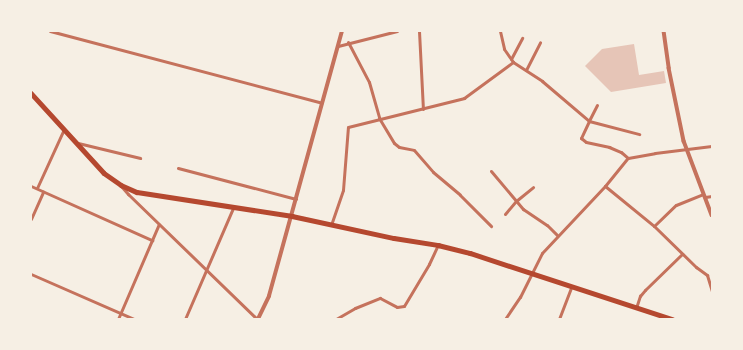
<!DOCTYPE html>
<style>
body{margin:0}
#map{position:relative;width:743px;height:350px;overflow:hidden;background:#f6efe4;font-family:Overpass,sans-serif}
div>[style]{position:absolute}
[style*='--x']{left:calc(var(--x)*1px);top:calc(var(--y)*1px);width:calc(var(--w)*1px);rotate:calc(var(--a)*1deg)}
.building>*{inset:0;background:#e6c5b7}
.minor>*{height:3px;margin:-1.5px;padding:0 1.5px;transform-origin:1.5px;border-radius:1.5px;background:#c5725c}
.tertiary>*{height:3.5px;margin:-1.75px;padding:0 1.75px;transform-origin:1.75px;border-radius:1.75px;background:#c5725c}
.primary>*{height:4.5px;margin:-2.25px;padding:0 2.25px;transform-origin:2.25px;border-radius:2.25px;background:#b5482f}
span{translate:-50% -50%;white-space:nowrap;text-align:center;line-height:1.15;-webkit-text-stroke:4px #f6efe4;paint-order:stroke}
.frame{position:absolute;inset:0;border:32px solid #f6efe4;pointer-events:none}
</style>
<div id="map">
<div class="building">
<i style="clip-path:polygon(634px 44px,639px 75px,664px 71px,666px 83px,611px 92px,585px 66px,602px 49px)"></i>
</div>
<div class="minor">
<i style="--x:50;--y:31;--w:281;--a:14.8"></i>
<i style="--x:419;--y:31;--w:78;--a:87.1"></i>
<i style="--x:500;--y:31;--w:18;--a:77"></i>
<i style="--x:504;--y:49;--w:16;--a:55"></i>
<i style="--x:513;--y:62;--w:35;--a:33"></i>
<i style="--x:542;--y:81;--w:62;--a:40.4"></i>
<i style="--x:589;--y:121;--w:19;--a:115"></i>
<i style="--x:581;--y:138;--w:6;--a:39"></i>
<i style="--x:586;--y:142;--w:24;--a:12"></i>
<i style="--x:609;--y:147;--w:13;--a:23"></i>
<i style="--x:621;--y:152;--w:9;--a:41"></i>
<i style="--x:348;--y:42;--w:45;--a:62.3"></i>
<i style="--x:369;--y:82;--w:37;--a:74"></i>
<i style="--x:379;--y:118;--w:29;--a:59"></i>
<i style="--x:394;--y:143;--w:6;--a:39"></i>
<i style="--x:399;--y:147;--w:15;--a:11"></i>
<i style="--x:414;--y:150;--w:29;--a:49"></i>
<i style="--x:433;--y:172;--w:35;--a:40"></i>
<i style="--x:460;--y:195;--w:44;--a:45"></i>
<i style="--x:338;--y:46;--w:61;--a:-14.3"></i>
<i style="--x:511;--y:59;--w:24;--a:-62"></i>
<i style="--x:526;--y:70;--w:31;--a:-63"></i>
<i style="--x:597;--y:105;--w:18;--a:117"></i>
<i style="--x:589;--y:121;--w:52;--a:14.6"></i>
<i style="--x:78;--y:143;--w:64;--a:13.6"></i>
<i style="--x:178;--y:168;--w:122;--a:14.7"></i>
<i style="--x:491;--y:171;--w:50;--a:49.9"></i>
<i style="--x:523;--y:209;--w:29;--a:34"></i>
<i style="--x:547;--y:225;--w:14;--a:45"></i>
<i style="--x:31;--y:186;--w:133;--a:24.1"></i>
<i style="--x:121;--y:186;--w:11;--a:49"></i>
<i style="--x:128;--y:194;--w:180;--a:44.1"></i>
<i style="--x:605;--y:186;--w:63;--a:39.2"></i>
<i style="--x:654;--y:226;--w:59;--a:44.3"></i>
<i style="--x:696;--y:267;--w:14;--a:36"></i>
<i style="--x:707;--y:275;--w:17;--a:73"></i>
<i style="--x:37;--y:188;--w:65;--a:-65.4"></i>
<i style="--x:705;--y:197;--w:7;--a:-8"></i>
<i style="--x:505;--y:214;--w:17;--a:-50"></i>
<i style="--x:516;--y:201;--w:22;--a:-39"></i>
<i style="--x:31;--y:219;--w:30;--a:-66"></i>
<i style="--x:331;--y:225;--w:37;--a:-71"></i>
<i style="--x:343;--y:190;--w:63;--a:-85.5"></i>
<i style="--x:348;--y:127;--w:120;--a:-14"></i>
<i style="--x:464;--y:98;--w:61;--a:-36.3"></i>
<i style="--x:654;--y:226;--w:30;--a:-44"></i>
<i style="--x:676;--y:205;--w:29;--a:-22"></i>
<i style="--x:31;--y:274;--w:112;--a:23.6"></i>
<i style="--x:636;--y:308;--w:13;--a:-72"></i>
<i style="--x:640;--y:296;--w:8;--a:-50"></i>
<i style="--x:645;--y:290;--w:52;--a:-44.2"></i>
<i style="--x:118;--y:319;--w:103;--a:-66.7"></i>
<i style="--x:185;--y:319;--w:121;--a:-66.6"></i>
<i style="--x:336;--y:319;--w:22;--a:-30"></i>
<i style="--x:355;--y:308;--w:27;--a:-22"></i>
<i style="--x:380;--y:298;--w:19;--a:28"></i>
<i style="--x:397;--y:307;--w:7;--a:-8"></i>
<i style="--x:404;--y:306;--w:49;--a:-59.2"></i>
<i style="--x:429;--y:264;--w:21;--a:-65"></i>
<i style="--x:505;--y:319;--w:27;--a:-56"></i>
<i style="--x:520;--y:297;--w:49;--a:-63.4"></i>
<i style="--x:542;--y:253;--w:92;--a:-46.8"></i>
<i style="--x:605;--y:186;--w:36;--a:-51"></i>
<i style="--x:628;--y:158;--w:27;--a:-10"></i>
<i style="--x:655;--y:153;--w:57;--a:-7"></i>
<i style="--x:559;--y:319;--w:34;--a:-69"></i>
</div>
<div class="tertiary">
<i style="--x:664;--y:31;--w:37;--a:82"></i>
<i style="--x:669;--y:68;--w:75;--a:78.4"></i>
<i style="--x:684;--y:141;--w:79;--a:69.3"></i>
<i style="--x:258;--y:319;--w:25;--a:-64"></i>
<i style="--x:269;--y:296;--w:275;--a:-74.6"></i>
</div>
<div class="primary">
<i style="--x:31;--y:93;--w:108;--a:47.6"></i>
<i style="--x:104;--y:173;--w:21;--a:35"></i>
<i style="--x:121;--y:185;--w:17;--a:24"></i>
<i style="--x:137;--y:192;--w:157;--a:8.8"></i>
<i style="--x:292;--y:216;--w:104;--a:12.2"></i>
<i style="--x:394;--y:238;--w:45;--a:9"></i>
<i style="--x:438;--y:245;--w:33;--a:14"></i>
<i style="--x:470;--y:253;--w:213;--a:18.1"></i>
</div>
<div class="frame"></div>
</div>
